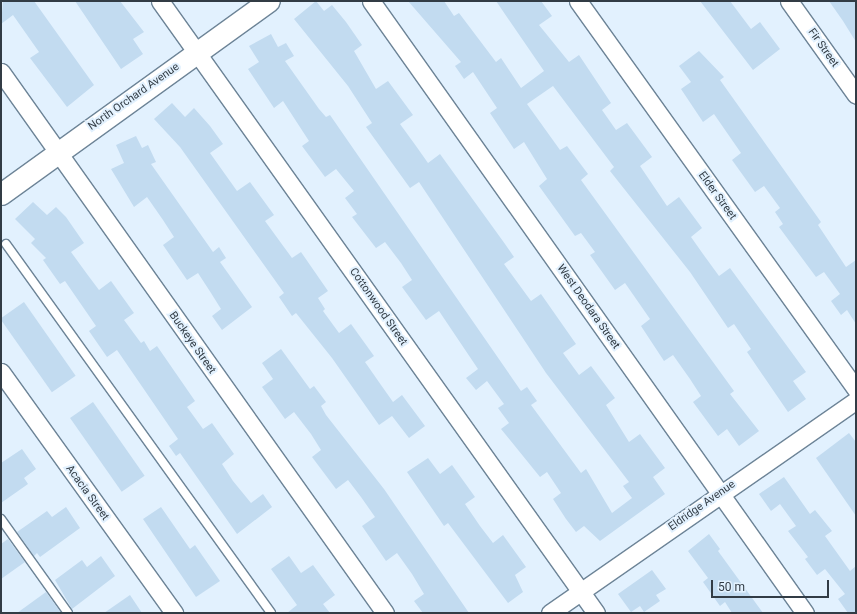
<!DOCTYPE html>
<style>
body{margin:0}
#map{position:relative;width:857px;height:614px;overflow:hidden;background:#e2f1fe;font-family:Roboto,sans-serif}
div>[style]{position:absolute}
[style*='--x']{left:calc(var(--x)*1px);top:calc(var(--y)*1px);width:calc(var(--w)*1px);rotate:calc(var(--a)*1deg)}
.building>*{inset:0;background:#c2dbf0;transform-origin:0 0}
.roads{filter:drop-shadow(1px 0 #6d8497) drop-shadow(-1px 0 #6d8497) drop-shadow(0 1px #6d8497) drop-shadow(0 -1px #6d8497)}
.service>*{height:8px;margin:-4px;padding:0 4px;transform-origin:4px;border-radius:4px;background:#fff}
.minor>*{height:17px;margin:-8.5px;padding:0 8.5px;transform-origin:8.5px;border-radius:8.5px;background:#fff}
.tertiary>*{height:21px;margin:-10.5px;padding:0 10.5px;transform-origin:10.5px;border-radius:10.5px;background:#fff}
span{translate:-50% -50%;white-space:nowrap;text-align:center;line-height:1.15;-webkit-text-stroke:4px #e2f1fe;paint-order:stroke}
.street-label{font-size:11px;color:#323c45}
.frame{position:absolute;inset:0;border:2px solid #323c45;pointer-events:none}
.scale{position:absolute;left:711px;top:580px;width:118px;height:18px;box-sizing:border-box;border:2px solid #323c45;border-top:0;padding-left:5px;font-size:12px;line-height:14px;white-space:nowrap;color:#323c45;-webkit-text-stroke:3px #e2f1fe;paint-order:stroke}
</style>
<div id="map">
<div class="building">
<i style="clip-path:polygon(3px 1px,34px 1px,94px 85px,67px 107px,30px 58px,39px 52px,13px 15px,1px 24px)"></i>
<i style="clip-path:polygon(75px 1px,120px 1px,144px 32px,133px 39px,143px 54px,121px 69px)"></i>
<i style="clip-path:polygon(316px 1px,324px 11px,332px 5px,346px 22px,362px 45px,354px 51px,376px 89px,388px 81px,413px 115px,400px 124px,416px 146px,428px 163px,440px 154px,505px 244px,514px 257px,504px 264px,531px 301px,541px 294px,576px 344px,563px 353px,579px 375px,591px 366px,615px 398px,606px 405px,629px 442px,640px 434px,665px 468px,653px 477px,665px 494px,600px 541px,584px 526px,576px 532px,566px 519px,553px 499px,561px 493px,547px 472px,540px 477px,501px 429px,509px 423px,498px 408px,504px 404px,487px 381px,476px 390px,466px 378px,478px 369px,439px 311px,426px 320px,402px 287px,412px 280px,401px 263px,385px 242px,376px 248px,352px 217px,357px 214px,345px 198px,354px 191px,336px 169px,325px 177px,302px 146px,309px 141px,283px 101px,274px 108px,248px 69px,259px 62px,249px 46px,271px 34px,278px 47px,286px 43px,294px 56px,285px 61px,319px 109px,326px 117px,330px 115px,521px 391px,527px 387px,537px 401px,531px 405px,581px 473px,586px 469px,612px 513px,632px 498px,623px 486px,629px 482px,546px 373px,419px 182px,410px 188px,366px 127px,372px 123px,348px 86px,294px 19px)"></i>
<i style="clip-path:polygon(408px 1px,444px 1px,454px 16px,459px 13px,496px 62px,501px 58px,521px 88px,544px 71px,496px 1px,541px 1px,552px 16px,539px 25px,569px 62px,579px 55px,611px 103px,602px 110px,616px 130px,627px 123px,652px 157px,640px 166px,667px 206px,679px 197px,702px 228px,691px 237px,703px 254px,719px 276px,730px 268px,806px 372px,793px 381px,806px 399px,788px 412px,747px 352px,751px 349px,734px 324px,728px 328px,690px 272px,610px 171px,614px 167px,553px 86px,527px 104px,560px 150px,567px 146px,588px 174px,581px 180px,734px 391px,730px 394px,759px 431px,739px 446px,727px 429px,718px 436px,693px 402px,701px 396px,690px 379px,673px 355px,664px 361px,641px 326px,650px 319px,641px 306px,625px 283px,615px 290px,590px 255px,595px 252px,581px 233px,575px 236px,539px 186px,547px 179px,524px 142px,514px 149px,490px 113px,497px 108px,473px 72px,464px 79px,455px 66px,461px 62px)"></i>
<i style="clip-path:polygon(700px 1px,730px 1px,751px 29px,760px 22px,780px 49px,753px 70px)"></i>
<i style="clip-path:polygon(829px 1px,856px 1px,856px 42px,843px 21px)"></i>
<i style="clip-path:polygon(699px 51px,724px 77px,720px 80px,821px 222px,818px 225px,846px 267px,856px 260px,856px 324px,847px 310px,841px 315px,831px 301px,840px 294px,824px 272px,816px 277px,779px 227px,783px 224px,775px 212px,780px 208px,764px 186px,755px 192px,732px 160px,741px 153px,714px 114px,703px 122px,681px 89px,691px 82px,679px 66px)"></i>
<i style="clip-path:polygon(172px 103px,185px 117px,194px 108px,210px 126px,223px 144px,210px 153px,237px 191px,250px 182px,274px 215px,265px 221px,281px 243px,292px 258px,301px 252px,328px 291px,318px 298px,325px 309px,323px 311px,339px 333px,351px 324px,374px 356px,365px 362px,381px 385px,393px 402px,402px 395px,425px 426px,409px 438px,392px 416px,379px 425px,332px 358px,296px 313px,292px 316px,279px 297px,284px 293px,180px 147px,154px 119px)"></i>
<i style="clip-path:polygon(136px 136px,142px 148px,148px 145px,156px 162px,151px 164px,213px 252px,219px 247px,226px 258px,220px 262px,252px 307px,222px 330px,212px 316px,221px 309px,211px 293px,198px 273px,187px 280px,163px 245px,174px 237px,163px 220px,147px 197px,134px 207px,111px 169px,124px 163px,116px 145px)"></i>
<i style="clip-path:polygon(33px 202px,47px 215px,56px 207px,66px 217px,84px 243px,71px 252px,87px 274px,99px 290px,111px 281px,134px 313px,124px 320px,141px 343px,144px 341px,150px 351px,157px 346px,195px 401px,187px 407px,203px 429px,212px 423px,234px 454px,222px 464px,233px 481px,251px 503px,263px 494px,272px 507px,237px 534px,180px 453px,176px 456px,169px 446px,178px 439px,117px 350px,107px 357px,89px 331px,96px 326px,65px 281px,60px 284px,43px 260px,46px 258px,31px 243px,35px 239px,15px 219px)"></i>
<i style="left:24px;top:302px;width:90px;height:29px;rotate:55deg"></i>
<i style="clip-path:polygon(281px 349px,310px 389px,314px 386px,326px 402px,321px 406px,326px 415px,384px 489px,469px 613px,423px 613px,414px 601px,424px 594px,412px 574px,397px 553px,386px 561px,362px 526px,375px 517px,361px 497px,348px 480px,336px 489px,312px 457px,321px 450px,311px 434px,294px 412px,285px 419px,275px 405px,262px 387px,273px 379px,262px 363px)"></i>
<i style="left:93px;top:402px;width:90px;height:28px;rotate:55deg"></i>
<i style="clip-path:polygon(849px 433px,856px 442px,856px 516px,816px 458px)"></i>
<i style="clip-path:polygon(22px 449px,36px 469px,24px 478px,28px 484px,1px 503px,1px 463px)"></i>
<i style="clip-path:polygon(428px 458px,440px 474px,452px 465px,475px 497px,465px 504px,480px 526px,493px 543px,503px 535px,526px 567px,515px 575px,523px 592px,508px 603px,448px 523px,444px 526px,407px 472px)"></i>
<i style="clip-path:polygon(784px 477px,810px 514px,815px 510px,832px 531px,825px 536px,850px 571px,856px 566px,856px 613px,848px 613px,838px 599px,845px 594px,825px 569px,817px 575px,805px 559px,808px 557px,788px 531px,796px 526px,780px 504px,771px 511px,759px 494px)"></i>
<i style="clip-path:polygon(66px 507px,80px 528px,40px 557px,37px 553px,34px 556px,17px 532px,47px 511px,52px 517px)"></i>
<i style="clip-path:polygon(161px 507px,190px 549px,195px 545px,220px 581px,196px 597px,143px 519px)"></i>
<i style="clip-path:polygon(709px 534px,720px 549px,718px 551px,763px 613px,732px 613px,725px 602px,720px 606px,703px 582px,708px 578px,688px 551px)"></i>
<i style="clip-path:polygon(8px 539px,25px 562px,1px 579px,1px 544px)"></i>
<i style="clip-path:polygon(101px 556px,115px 576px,72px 609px,55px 580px,82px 560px,87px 567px)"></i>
<i style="clip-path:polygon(289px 556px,301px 573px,313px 565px,335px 595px,323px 604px,330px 613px,287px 613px,297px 605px,271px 569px)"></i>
<i style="clip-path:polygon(652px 570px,666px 589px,656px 595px,660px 601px,644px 612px,640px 606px,631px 612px,618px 594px)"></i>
<i style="clip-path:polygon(46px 592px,61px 613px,17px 613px)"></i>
<i style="clip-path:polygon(130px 595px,142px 613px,104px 613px)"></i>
</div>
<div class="roads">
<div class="service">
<i style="--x:6;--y:244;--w:454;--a:54.3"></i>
<i style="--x:1;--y:519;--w:115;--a:54.5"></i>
</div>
<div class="minor">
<i style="--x:160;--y:1;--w:751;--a:54.53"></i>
<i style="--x:371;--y:1;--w:750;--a:54.66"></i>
<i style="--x:578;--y:1;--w:478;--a:54.4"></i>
<i style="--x:789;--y:1;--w:115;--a:54.5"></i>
<i style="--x:1;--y:72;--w:663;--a:54.63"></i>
<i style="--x:1;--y:372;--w:297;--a:54.3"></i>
<i style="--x:550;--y:613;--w:373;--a:-34.8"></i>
</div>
<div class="tertiary">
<i style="--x:1;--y:194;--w:330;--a:-35.8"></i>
</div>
</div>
<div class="street-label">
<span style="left:823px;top:48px;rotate:55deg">Fir Street</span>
<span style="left:134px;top:97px;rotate:-35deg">North Orchard Avenue</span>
<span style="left:717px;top:196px;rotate:54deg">Elder Street</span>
<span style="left:378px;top:307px;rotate:55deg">Cottonwood Street</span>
<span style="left:588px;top:307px;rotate:55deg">West Deodara Street</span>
<span style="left:192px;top:343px;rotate:55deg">Buckeye Street</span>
<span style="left:87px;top:493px;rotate:54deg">Acacia Street</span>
<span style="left:702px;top:506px;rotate:-35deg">Eldridge Avenue</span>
</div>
<div class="frame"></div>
<div class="scale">50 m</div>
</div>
